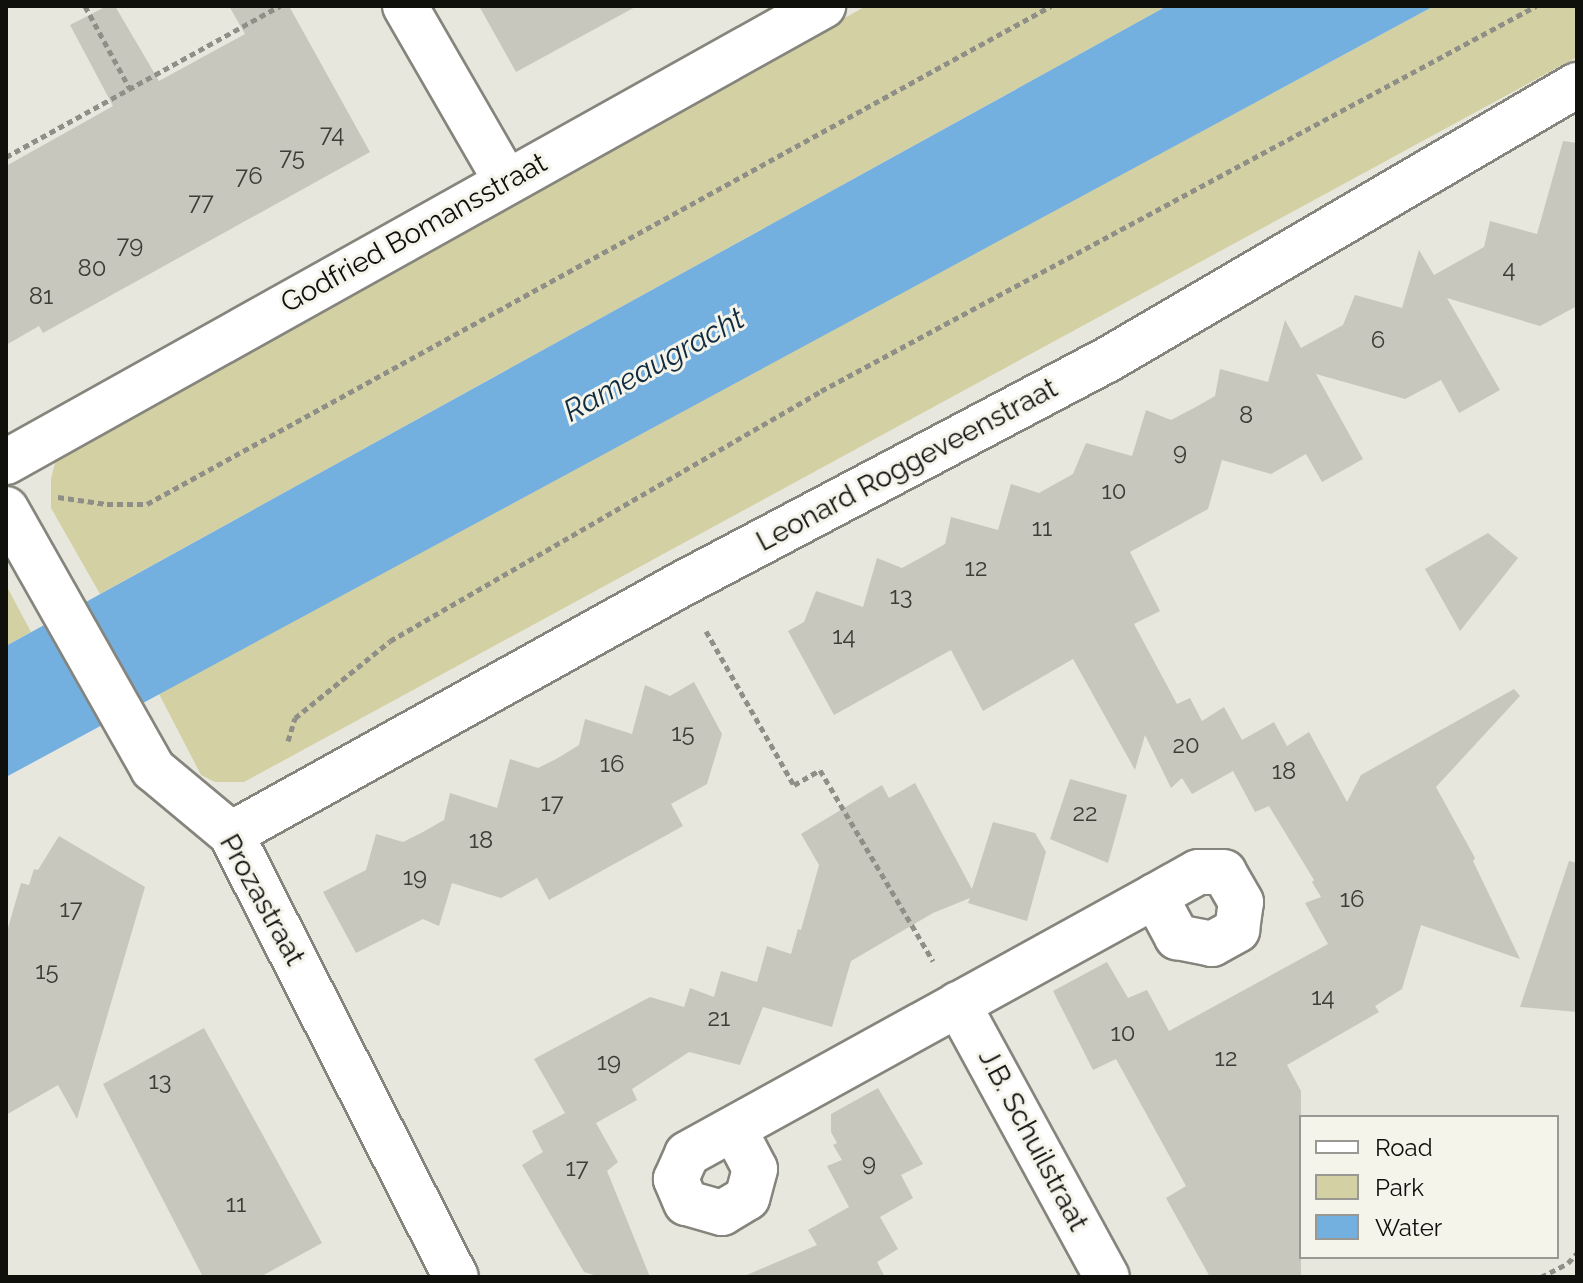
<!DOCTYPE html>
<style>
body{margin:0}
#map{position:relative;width:1583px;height:1283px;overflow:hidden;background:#e8e7de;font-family:Raleway,sans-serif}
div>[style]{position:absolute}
.green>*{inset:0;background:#d3d0a3}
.water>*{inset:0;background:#73b0e0}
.building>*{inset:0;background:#c7c7be}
.path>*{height:5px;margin-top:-2.5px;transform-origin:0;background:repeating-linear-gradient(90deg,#8f8f88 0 6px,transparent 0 10px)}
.roads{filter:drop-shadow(2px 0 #86857d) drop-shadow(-2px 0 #86857d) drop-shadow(0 2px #86857d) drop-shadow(0 -2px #86857d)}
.minor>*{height:44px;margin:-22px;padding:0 22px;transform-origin:22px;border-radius:22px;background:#fff}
span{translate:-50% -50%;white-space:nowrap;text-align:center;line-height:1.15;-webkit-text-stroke:6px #f5f4eb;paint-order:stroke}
.number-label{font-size:24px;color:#3d3d38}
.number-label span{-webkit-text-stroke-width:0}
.street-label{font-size:28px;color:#0f0f0c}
.water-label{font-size:30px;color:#102b3f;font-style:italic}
.frame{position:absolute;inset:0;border:8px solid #0f0f0c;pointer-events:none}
.legend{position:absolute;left:1299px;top:1115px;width:260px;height:144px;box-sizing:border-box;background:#f5f4eb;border:2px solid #999892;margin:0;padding:10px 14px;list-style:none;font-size:24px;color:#0f0f0c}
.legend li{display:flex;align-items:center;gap:16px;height:40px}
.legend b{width:40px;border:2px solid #999892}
</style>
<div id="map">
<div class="green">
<i style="clip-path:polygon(866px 6px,1167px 6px,100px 594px,51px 508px,51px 479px,56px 459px)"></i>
<i style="clip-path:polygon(1434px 6px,1577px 6px,1577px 57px,244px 782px,215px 782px,201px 775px,158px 692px)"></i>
<i style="clip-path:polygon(6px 585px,31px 632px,6px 646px)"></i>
</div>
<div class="water">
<i style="clip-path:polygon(1167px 6px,1434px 6px,6px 777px,6px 646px)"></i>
</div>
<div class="building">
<i style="clip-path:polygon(107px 6px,115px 6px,159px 81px,245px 34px,229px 6px,289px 6px,370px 152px,43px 333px,39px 326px,6px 345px,6px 166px,113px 106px,70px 25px)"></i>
<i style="clip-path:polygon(479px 6px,637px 6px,516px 72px)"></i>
<i style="clip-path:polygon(1563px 141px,1577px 143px,1577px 306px,1540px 326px,1447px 298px,1500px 390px,1459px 413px,1441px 380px,1405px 399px,1316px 374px,1363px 459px,1322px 482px,1306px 454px,1271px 474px,1222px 460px,1208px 509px,1130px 552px,1160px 611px,1134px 624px,1177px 704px,1190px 698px,1202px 721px,1224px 707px,1242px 740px,1274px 722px,1287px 746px,1309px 732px,1347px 802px,1361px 775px,1514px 689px,1520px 696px,1436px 787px,1475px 858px,1473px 861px,1520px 959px,1421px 925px,1402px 989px,1375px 1006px,1379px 1012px,1287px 1065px,1301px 1091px,1301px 1277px,1210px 1277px,1166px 1198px,1186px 1186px,1116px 1059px,1093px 1070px,1053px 991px,1107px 962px,1128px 998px,1147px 990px,1169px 1031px,1328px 944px,1305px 903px,1321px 897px,1312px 882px,1314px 880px,1269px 806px,1255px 812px,1233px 771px,1192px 794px,1182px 778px,1171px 788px,1145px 735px,1135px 770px,1073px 659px,983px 711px,951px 650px,834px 715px,788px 631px,804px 622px,816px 591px,863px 607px,877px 558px,902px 568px,924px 556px,945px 544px,951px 517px,998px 530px,1011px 484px,1039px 493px,1073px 474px,1086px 443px,1132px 456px,1146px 410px,1171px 420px,1194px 408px,1215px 396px,1220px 369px,1268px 382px,1285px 320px,1301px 348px,1343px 325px,1355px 295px,1402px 308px,1419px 250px,1434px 275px,1484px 247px,1490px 221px,1537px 234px)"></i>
<i style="clip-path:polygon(1488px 533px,1518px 558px,1460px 631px,1425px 569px)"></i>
<i style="clip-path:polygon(694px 682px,722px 734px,707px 784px,671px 804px,683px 826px,549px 900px,537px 878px,501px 898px,452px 883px,439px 926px,423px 919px,356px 953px,323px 892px,366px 870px,376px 834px,403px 842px,423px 832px,444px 820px,450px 793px,497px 808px,510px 759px,538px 768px,558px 758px,579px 745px,585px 719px,632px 734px,645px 685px,670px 696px)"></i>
<i style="clip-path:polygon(1070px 779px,1127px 795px,1108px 863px,1050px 839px)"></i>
<i style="clip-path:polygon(915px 783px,972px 889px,993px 822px,1035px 833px,1046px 852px,1027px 921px,968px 903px,970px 898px,933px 913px,851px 961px,832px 1027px,763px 1007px,740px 1065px,689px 1052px,632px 1089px,637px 1100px,596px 1123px,618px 1162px,607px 1171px,650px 1277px,601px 1277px,584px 1272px,522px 1165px,543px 1152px,532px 1131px,565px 1113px,534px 1059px,650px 997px,684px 1007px,690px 988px,714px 997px,721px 971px,757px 982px,767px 946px,791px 954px,798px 929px,801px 930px,819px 865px,801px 834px,882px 785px,889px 798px)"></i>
<i style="clip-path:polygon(59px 836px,145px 887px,77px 1119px,58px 1085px,6px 1115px,6px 935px,21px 883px,29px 885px,34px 869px,38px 870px)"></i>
<i style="clip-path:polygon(1569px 861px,1577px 863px,1577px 1012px,1520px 1007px)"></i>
<i style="clip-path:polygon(204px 1028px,322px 1243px,260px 1277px,203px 1277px,103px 1084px)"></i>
<i style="clip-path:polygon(878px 1088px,923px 1164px,901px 1175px,913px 1198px,880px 1217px,898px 1249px,877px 1262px,885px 1277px,742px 1277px,817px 1245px,808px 1230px,849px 1207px,827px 1166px,842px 1160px,833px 1145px,837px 1143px,831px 1132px,831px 1114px)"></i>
</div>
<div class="path">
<i style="left:85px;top:6px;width:94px;rotate:61.5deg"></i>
<i style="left:6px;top:157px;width:313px;rotate:-28.9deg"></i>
<i style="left:58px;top:497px;width:49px;rotate:8.1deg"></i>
<i style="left:107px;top:504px;width:40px"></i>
<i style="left:147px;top:504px;width:1032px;rotate:-28.85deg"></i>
<i style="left:706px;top:631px;width:177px;rotate:60.3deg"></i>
<i style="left:794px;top:785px;width:30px;rotate:-30deg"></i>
<i style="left:820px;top:770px;width:222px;rotate:59.4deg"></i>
<i style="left:288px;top:741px;width:24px;rotate:-73deg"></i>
<i style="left:295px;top:718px;width:122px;rotate:-39deg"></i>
<i style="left:390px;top:641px;width:498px;rotate:-30.1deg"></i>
<i style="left:821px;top:391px;width:812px;rotate:-28.3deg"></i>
<i style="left:1541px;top:1277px;width:30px;rotate:-27deg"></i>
<i style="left:1568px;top:1263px;width:13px;rotate:-48deg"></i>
</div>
<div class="roads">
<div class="minor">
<i style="left:405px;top:6px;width:202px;rotate:60deg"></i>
<i style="left:6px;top:462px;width:936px;rotate:-29.17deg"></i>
<i style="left:6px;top:509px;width:299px;rotate:60.5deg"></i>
<i style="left:153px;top:769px;width:102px;rotate:39.8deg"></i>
<i style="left:231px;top:834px;width:497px;rotate:63.1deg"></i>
<i style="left:231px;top:834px;width:513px;rotate:-29.01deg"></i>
<i style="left:680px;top:585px;width:483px;rotate:-27.8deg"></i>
<i style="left:1107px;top:360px;width:545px;rotate:-30.33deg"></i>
<i style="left:958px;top:1004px;width:311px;rotate:61.4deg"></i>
<i style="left:734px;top:1129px;width:45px;rotate:62.3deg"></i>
<i style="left:755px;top:1169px;width:30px;rotate:105deg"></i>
<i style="left:747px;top:1198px;width:29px;rotate:149deg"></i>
<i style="left:722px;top:1213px;width:37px;rotate:-164deg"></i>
<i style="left:686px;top:1203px;width:26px;rotate:-113deg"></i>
<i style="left:676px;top:1179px;width:27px;rotate:-66deg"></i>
<i style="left:687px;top:1154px;width:534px;rotate:-28.87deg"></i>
<i style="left:1155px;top:896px;width:47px;rotate:61.8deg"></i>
<i style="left:1177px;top:937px;width:36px;rotate:11deg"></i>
<i style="left:1212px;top:944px;width:29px;rotate:-29deg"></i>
<i style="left:1237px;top:930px;width:28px;rotate:-82deg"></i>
<i style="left:1241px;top:902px;width:34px;rotate:-120deg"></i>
<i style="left:1224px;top:872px;width:26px;rotate:180deg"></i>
<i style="left:1198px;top:872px;width:49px;rotate:150.8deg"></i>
</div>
</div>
<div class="number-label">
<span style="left:332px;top:134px">74</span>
<span style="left:292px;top:157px">75</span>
<span style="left:249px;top:176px">76</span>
<span style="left:201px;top:202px">77</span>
<span style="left:130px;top:245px">79</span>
<span style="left:92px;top:268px">80</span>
<span style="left:1509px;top:269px">4</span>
<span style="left:41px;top:296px">81</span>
<span style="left:1378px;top:340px">6</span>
<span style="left:1246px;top:415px">8</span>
<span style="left:1180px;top:452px">9</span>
<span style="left:1114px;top:491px">10</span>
<span style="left:1042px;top:528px">11</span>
<span style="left:976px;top:568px">12</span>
<span style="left:901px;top:596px">13</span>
<span style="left:844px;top:636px">14</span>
<span style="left:683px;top:733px">15</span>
<span style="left:1186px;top:745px">20</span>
<span style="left:612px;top:764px">16</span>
<span style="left:1284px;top:771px">18</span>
<span style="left:552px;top:803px">17</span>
<span style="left:1085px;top:813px">22</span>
<span style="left:481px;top:840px">18</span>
<span style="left:415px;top:877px">19</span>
<span style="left:1352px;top:899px">16</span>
<span style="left:71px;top:909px">17</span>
<span style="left:47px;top:971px">15</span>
<span style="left:1323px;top:997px">14</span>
<span style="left:719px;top:1018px">21</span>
<span style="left:1123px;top:1033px">10</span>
<span style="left:1226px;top:1058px">12</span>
<span style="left:609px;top:1062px">19</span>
<span style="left:160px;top:1081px">13</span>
<span style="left:869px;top:1163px">9</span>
<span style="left:577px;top:1168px">17</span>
<span style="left:236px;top:1204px">11</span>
</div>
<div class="street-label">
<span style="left:414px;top:233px;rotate:-29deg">Godfried Bomansstraat</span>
<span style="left:907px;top:465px;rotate:-28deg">Leonard Roggeveenstraat</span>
<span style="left:262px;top:900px;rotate:61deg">Prozastraat</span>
<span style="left:1033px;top:1140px;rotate:62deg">J.B. Schuilstraat</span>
</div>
<div class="water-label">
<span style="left:654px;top:365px;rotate:-29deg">Rameaugracht</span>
</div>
<div class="frame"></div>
<ul class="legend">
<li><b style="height:10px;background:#fff"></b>Road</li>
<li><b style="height:22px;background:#d3d0a3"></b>Park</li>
<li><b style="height:22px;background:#73b0e0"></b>Water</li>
</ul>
</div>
